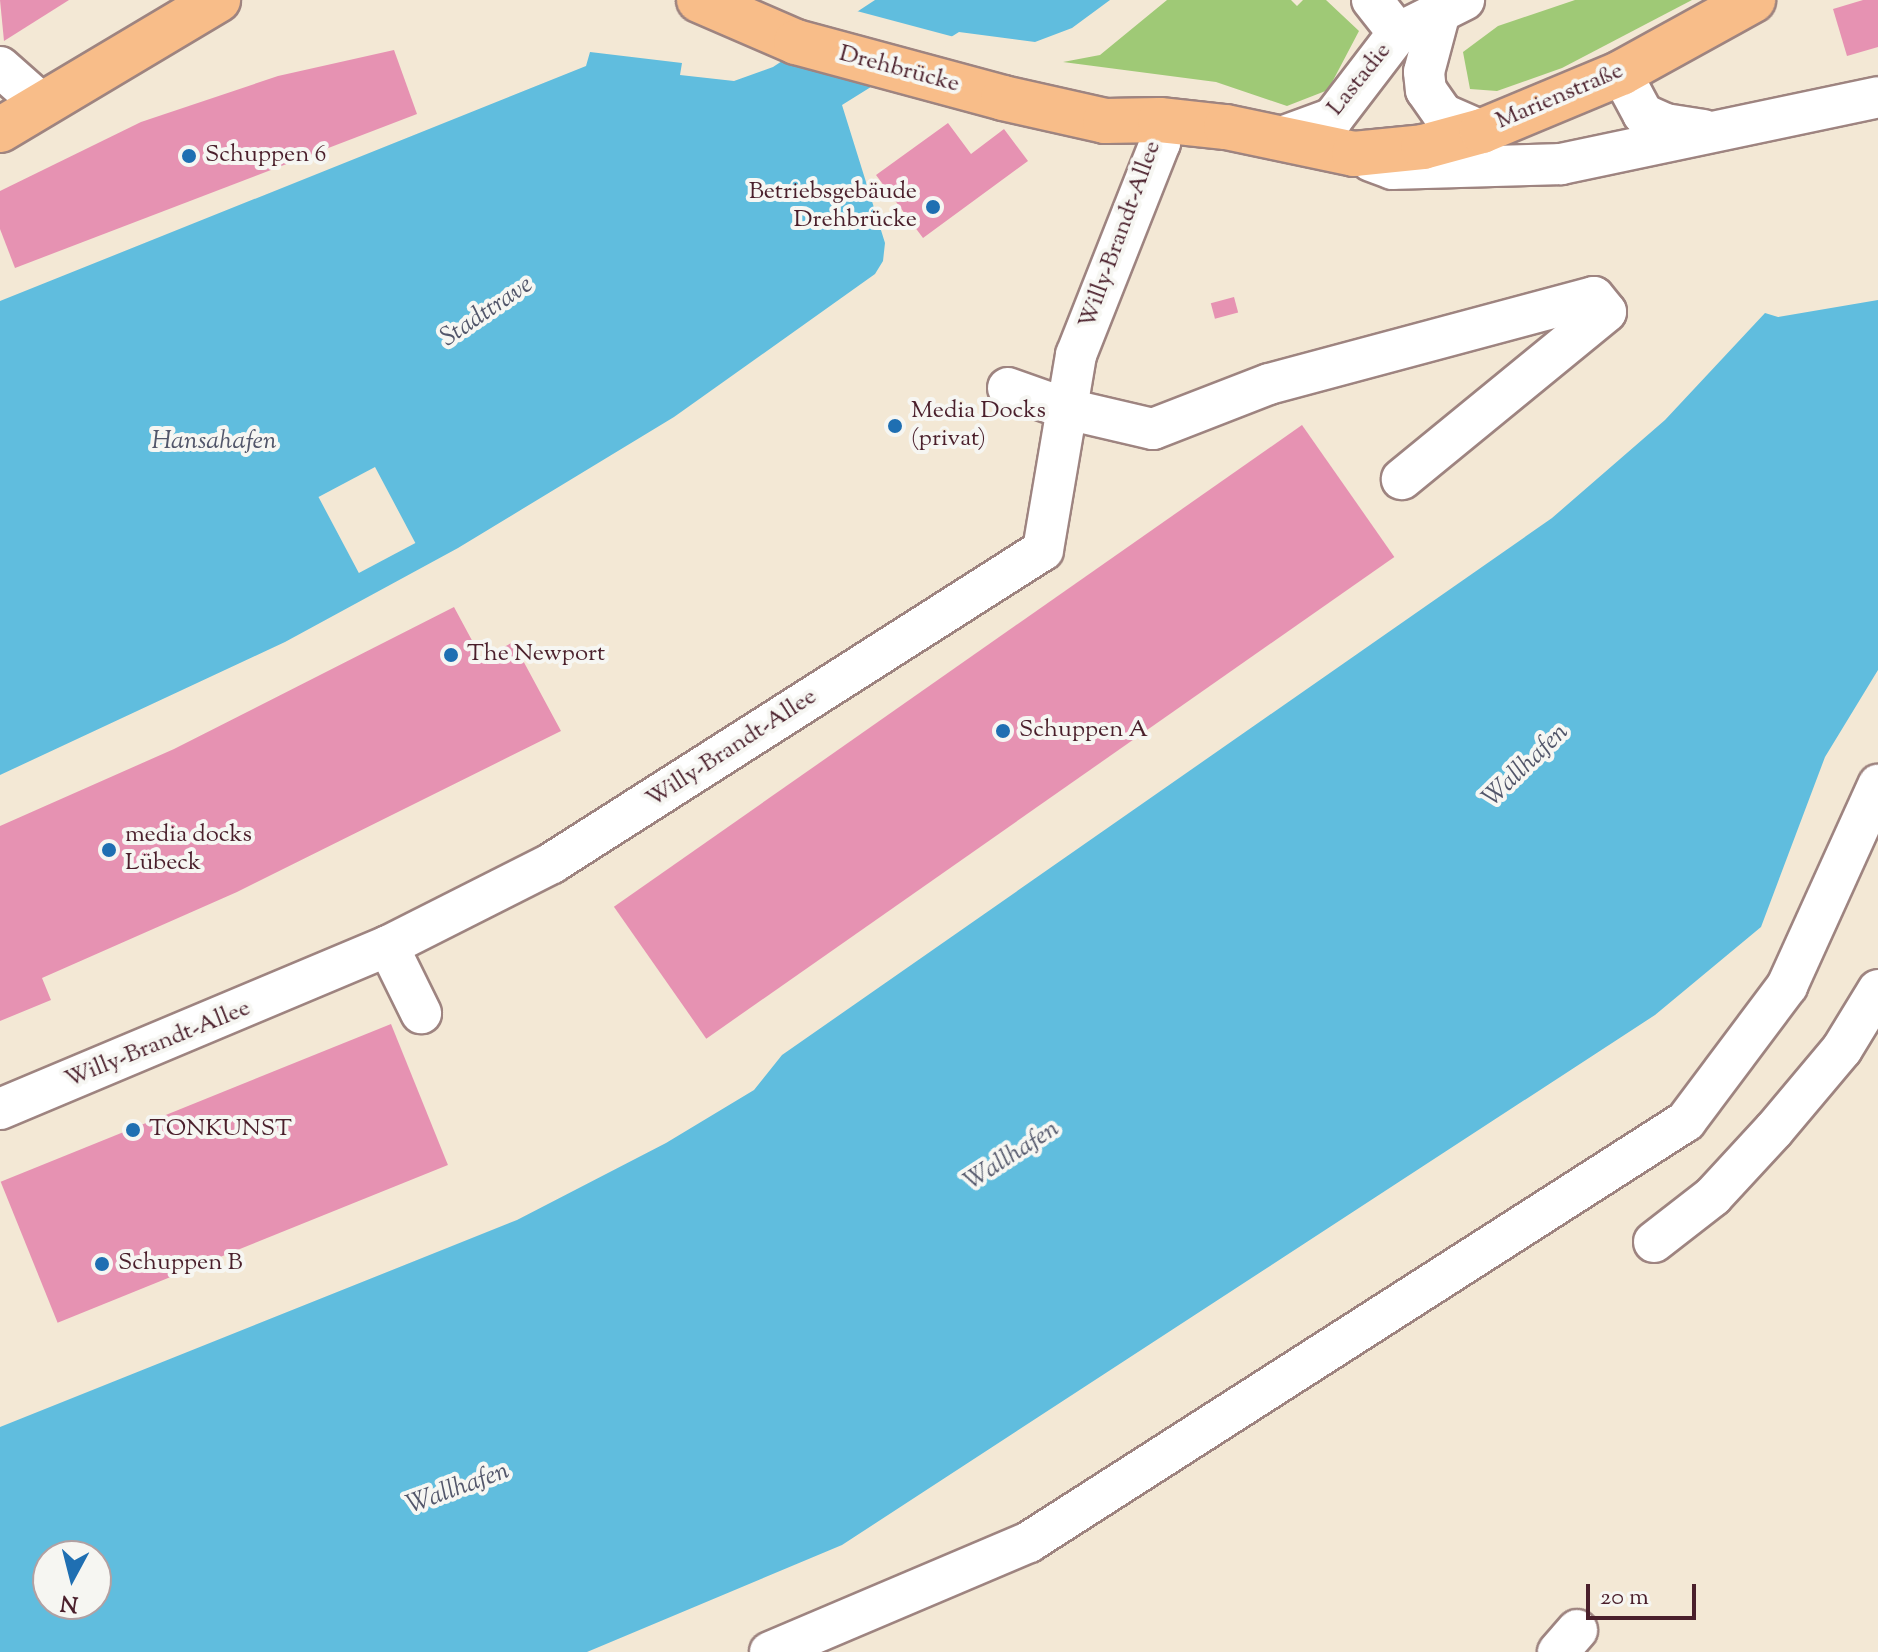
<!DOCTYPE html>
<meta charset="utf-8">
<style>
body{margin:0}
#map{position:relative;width:1878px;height:1652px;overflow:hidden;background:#f3e8d5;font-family:"Sorts Mill Goudy",serif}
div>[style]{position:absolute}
.green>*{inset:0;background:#9fc976}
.water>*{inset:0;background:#60bdde}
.pier>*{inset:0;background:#f3e8d5;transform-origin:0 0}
.building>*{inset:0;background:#e692b2;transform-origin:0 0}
.roads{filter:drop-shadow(2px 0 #9e8480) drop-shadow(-2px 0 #9e8480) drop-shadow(0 2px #9e8480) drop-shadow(0 -2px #9e8480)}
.minor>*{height:40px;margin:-20px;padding:0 20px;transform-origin:20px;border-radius:20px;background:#fff}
.major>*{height:44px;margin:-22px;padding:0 22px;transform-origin:22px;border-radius:22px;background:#f8bd89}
.dots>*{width:22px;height:22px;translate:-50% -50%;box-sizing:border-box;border:4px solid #f6f6f2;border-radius:50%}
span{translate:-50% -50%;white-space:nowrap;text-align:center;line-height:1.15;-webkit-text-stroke:8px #f6f6f2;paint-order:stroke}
.street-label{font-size:24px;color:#4a1f2b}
.poi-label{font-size:24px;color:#4a1f2b}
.left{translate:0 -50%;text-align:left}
.right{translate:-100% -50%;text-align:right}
.water-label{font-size:26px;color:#52566a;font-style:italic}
.north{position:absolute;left:32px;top:1540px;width:80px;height:80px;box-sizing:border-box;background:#f6f6f2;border:2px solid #b1a0a2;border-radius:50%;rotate:187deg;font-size:22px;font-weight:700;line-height:32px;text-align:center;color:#4a1f2b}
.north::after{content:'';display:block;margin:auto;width:28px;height:36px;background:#1f6fb2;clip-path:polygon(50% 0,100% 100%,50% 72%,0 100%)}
.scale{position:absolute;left:1586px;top:1584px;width:110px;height:36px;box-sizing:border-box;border:4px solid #4a1f2b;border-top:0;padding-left:10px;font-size:24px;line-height:28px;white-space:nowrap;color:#4a1f2b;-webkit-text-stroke:6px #f6f6f2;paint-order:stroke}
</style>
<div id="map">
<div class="green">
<i style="clip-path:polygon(1167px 0,1291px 0,1297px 6px,1303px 0,1326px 0,1359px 31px,1328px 90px,1287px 106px,1216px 82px,1063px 62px,1100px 55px)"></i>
<i style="clip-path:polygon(1575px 0,1692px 0,1562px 68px,1497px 91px,1470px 89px,1463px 52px,1498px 26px)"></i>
</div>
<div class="water">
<i style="clip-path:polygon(875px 0,1110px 0,1072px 28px,1035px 42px,959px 32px,842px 105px,885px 243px,883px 261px,875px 274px,674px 417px,458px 548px,285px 642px,0 775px,0 301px,586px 66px,590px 52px,682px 63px,680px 75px,734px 81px,773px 67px)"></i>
<i style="clip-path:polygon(evenodd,1878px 300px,1878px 670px,1825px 757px,1761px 927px,1655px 1015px,842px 1545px,587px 1652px,0 1652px,0 1427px,517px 1220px,666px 1143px,754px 1090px,782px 1055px,1552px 518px,1665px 420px,1765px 313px,1778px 317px,1878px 300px,48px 1556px,96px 1556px,96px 1604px,48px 1604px,48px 1556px)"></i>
</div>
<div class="pier">
<i style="clip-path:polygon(853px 10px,958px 38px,879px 88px,777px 60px)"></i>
<i style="left:375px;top:467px;width:86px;height:64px;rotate:62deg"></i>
</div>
<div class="building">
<i style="clip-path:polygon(0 0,69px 0,4px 41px)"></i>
<i style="clip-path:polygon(1863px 0,1878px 0,1878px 47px,1847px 56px,1833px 9px)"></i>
<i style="clip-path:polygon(394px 50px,417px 114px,15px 268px,0 229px,0 191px,141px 122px,278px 76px)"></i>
<i style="clip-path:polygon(948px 123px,971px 154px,1004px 129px,1028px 161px,923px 238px,876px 175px)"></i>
<i style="left:1234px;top:297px;width:16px;height:24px;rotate:75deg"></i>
<i style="left:1302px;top:425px;width:161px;height:840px;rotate:55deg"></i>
<i style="clip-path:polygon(454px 607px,482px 659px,513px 642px,561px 731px,237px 892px,42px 978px,51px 1000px,0 1021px,0 826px,174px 749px)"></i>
<i style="left:391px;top:1024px;width:152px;height:421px;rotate:68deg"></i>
</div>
<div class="roads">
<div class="minor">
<i style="left:1372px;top:0;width:42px;rotate:51.8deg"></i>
<i style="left:1440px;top:12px;width:62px;rotate:104.9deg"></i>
<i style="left:1424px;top:72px;width:18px;rotate:84deg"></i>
<i style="left:1426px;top:90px;width:29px;rotate:55deg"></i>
<i style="left:1443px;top:114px;width:43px;rotate:23.6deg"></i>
<i style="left:0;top:67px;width:57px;rotate:41.5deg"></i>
<i style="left:1621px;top:73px;width:47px;rotate:61.8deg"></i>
<i style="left:1643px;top:114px;width:24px;rotate:24deg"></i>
<i style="left:1665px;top:124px;width:39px;rotate:9deg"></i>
<i style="left:1276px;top:139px;width:61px;rotate:-20.2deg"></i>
<i style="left:1333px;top:118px;width:107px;rotate:-52.6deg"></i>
<i style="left:1398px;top:33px;width:74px;rotate:-26.6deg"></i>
<i style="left:1371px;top:161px;width:23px;rotate:20deg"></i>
<i style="left:1393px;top:169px;width:168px;rotate:-1.7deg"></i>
<i style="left:1561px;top:164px;width:324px;rotate:-11.9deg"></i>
<i style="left:1008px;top:388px;width:63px;rotate:19.6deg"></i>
<i style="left:1067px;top:409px;width:88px;rotate:13.1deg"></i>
<i style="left:1153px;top:429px;width:124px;rotate:-21.2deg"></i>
<i style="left:1269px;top:384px;width:336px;rotate:-15deg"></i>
<i style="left:1594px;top:297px;width:19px;rotate:51deg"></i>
<i style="left:1606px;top:312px;width:264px;rotate:140.7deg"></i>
<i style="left:388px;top:946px;width:75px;rotate:63.8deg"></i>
<i style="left:0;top:1109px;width:421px;rotate:-22.8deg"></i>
<i style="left:388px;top:946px;width:184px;rotate:-26.8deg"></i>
<i style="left:552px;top:863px;width:582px;rotate:-32.52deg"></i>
<i style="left:1043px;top:550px;width:198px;rotate:-80.4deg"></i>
<i style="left:1076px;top:355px;width:228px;rotate:-68.4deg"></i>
<i style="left:1160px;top:143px;width:23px;rotate:-90deg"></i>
<i style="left:1654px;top:1242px;width:75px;rotate:-37.9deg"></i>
<i style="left:1713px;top:1196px;width:90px;rotate:-47.3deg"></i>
<i style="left:1774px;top:1130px;width:106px;rotate:-50deg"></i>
<i style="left:1842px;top:1049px;width:69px;rotate:-58.6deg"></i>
<i style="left:770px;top:1652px;width:281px;rotate:-23deg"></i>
<i style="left:1029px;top:1542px;width:780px;rotate:-32.65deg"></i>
<i style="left:1686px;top:1121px;width:169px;rotate:-53.2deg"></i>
<i style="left:1787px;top:986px;width:221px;rotate:-65.6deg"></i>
<i style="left:1558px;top:1652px;width:29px;rotate:-49deg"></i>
</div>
<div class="major">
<i style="left:699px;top:0;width:106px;rotate:23.4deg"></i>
<i style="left:796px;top:42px;width:214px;rotate:15.1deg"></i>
<i style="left:1003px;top:98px;width:105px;rotate:12.7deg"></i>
<i style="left:1105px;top:121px;width:55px;rotate:-1deg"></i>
<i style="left:1160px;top:120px;width:66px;rotate:6.1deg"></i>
<i style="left:1226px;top:127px;width:131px;rotate:11.9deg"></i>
<i style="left:1354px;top:154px;width:69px;rotate:-5.8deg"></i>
<i style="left:1423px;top:147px;width:61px;rotate:-15.2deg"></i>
<i style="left:1482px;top:131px;width:151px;rotate:-22.6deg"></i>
<i style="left:1621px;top:73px;width:151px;rotate:-28.9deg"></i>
<i style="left:0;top:130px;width:254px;rotate:-30.8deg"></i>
</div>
</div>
<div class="dots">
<i style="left:189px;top:156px;background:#1f6fb2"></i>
<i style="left:933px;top:207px;background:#1f6fb2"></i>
<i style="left:895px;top:426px;background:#1f6fb2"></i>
<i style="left:451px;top:655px;background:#1f6fb2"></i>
<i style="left:1003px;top:731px;background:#1f6fb2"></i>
<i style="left:109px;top:850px;background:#1f6fb2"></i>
<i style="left:133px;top:1130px;background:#1f6fb2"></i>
<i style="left:102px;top:1264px;background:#1f6fb2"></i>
</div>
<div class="street-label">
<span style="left:899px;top:70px;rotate:15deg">Drehbrücke</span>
<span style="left:1360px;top:80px;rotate:-51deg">Lastadie</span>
<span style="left:1560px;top:97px;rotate:-23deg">Marienstraße</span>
<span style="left:1121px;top:235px;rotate:-70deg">Willy-Brandt-Allee</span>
<span style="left:732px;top:749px;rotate:-33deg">Willy-Brandt-Allee</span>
<span style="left:158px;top:1045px;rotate:-22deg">Willy-Brandt-Allee</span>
</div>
<div class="poi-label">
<span class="left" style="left:205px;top:156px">Schuppen 6</span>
<span class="right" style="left:917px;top:207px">Betriebsgebäude<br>Drehbrücke</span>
<span class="left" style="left:911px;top:426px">Media Docks<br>(privat)</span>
<span class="left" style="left:467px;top:655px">The Newport</span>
<span class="left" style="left:1019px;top:731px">Schuppen A</span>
<span class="left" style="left:125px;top:850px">media docks<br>Lübeck</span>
<span class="left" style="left:149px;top:1130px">TONKUNST</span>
<span class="left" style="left:118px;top:1264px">Schuppen B</span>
</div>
<div class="water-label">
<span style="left:487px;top:312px;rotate:-34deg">Stadttrave</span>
<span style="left:214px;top:442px">Hansahafen</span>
<span style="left:1526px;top:766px;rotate:-44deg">Wallhafen</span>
<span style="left:1012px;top:1156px;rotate:-33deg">Wallhafen</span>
<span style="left:458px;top:1489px;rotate:-20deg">Wallhafen</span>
</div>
<div class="north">N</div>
<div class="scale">20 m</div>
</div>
